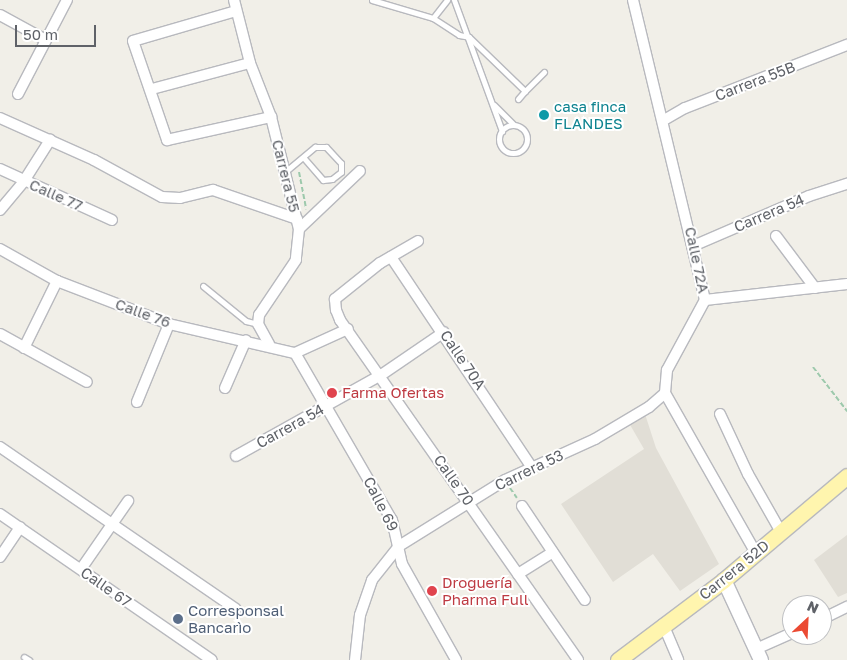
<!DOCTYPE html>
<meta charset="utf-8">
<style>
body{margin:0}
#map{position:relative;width:847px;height:660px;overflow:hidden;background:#f1efe8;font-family:"Golos Text",sans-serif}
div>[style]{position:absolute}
.education>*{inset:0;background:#e1ded6}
.path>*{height:2px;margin-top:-1px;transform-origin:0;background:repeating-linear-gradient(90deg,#9dc9ac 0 5px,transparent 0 7.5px)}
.roads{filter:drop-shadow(1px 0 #b8b9be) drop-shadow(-1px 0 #b8b9be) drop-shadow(0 1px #b8b9be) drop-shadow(0 -1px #b8b9be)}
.lane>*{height:5px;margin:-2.5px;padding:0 2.5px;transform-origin:2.5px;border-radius:2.5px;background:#fff}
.lane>.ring{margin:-2.5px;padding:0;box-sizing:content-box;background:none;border:5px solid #fff;border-radius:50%}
.street>*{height:10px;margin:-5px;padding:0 5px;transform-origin:5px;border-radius:5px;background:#fff}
.secondary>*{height:14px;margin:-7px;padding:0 7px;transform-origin:7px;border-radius:7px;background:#fff}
.primary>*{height:15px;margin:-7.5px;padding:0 7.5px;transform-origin:7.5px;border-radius:7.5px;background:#fff5ae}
.dots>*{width:14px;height:14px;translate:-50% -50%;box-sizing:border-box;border:2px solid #fff;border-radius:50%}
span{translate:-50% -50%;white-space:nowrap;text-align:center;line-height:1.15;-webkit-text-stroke:4px #fff;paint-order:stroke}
.street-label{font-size:15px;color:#5f6268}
.culture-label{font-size:15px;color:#0d838f}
.left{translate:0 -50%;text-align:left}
.health-label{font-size:15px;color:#be3a42}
.service-label{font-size:15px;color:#4e5e75}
.north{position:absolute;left:782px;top:595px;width:50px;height:50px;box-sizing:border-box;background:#fff;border:1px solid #bfc0c3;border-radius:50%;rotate:25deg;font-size:14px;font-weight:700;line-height:20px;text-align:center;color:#5f6268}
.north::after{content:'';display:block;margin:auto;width:18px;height:22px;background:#eb4a33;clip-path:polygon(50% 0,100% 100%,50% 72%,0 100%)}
.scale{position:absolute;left:15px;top:25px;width:81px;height:22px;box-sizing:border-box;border:2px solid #5f6268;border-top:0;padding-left:6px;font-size:15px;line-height:18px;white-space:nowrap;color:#5f6268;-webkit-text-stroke:4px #fff;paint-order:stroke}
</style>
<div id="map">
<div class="education">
<i style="clip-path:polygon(645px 414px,656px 448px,719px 564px,680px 591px,653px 554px,613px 582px,561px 504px,644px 449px,629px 423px)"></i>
<i style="clip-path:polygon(847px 535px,847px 593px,838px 597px,814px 560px)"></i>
</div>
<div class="path">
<i style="left:299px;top:172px;width:38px;rotate:79deg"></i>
<i style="left:813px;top:367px;width:56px;rotate:52.3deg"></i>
<i style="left:510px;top:488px;width:12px;rotate:55deg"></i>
</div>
<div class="roads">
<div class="lane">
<i style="left:372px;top:0;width:64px;rotate:16.4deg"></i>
<i style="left:433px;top:18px;width:31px;rotate:33deg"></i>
<i style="left:459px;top:35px;width:10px;rotate:11deg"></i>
<i style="left:469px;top:37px;width:78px;rotate:44deg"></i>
<i style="left:525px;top:91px;width:27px;rotate:-45deg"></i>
<i style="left:454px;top:0;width:140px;rotate:69.9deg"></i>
<i style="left:433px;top:18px;width:23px;rotate:-52deg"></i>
<i style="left:518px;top:99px;width:11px;rotate:-49deg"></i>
<i style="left:494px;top:105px;width:28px;rotate:45deg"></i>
<i class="ring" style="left:499px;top:125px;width:23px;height:23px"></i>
<i style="left:286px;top:171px;width:38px;rotate:-40deg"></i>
<i style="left:315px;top:147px;width:11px"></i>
<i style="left:326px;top:147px;width:22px;rotate:47deg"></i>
<i style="left:341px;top:163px;width:9px;rotate:90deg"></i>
<i style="left:341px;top:172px;width:11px;rotate:142deg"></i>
<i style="left:332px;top:179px;width:9px;rotate:174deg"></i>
<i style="left:323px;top:180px;width:29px;rotate:-131deg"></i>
<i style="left:203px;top:286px;width:55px;rotate:39.1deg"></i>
<i style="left:246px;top:321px;width:12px;rotate:14deg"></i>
<i style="left:24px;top:657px;width:6px;rotate:31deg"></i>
</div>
<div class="street">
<i style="left:234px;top:0;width:65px;rotate:75.7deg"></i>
<i style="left:250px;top:63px;width:58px;rotate:68.7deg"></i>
<i style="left:271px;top:117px;width:115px;rotate:76deg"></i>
<i style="left:299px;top:229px;width:31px;rotate:96deg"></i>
<i style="left:296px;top:260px;width:66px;rotate:123.9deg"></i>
<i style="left:259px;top:315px;width:9px;rotate:96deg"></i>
<i style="left:258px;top:324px;width:23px;rotate:61deg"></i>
<i style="left:633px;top:0;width:309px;rotate:76.5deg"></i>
<i style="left:705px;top:300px;width:80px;rotate:118.5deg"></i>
<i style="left:667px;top:370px;width:23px;rotate:95deg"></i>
<i style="left:665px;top:393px;width:184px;rotate:60.4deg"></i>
<i style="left:236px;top:11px;width:107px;rotate:163.8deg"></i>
<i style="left:133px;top:41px;width:105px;rotate:71deg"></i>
<i style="left:167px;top:140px;width:107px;rotate:-12.5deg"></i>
<i style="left:0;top:15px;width:52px;rotate:28.5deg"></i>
<i style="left:152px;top:89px;width:101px;rotate:-14.9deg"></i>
<i style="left:18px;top:94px;width:106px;rotate:-62.5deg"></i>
<i style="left:0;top:118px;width:103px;rotate:24.1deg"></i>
<i style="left:94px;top:160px;width:77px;rotate:28.6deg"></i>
<i style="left:162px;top:197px;width:18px;rotate:3deg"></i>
<i style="left:180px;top:198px;width:34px;rotate:-14deg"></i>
<i style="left:213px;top:190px;width:89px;rotate:19deg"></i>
<i style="left:664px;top:120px;width:24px;rotate:-30deg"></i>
<i style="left:685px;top:108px;width:174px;rotate:-21.3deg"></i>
<i style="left:0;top:169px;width:123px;rotate:24.5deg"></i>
<i style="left:0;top:210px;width:38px;rotate:-50deg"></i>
<i style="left:24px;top:181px;width:49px;rotate:-57.6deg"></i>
<i style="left:299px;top:229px;width:84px;rotate:-43.6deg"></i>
<i style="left:776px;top:236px;width:65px;rotate:53.1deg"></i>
<i style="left:418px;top:241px;width:44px;rotate:149.9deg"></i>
<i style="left:380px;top:263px;width:58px;rotate:141.3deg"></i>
<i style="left:335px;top:299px;width:11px;rotate:85deg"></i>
<i style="left:336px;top:310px;width:11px;rotate:68deg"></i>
<i style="left:340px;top:320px;width:415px;rotate:55deg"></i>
<i style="left:693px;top:246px;width:126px;rotate:-23.3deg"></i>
<i style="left:809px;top:196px;width:40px;rotate:-18deg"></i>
<i style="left:0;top:249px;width:65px;rotate:29.3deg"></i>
<i style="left:57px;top:281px;width:120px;rotate:21deg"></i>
<i style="left:169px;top:324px;width:129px;rotate:13deg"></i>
<i style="left:391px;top:257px;width:252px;rotate:56.2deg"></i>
<i style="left:705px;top:300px;width:143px;rotate:-6.4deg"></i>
<i style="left:0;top:334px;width:99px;rotate:28.9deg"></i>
<i style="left:24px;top:348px;width:75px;rotate:-63.8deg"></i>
<i style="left:295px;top:353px;width:193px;rotate:59.9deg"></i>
<i style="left:392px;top:520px;width:45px;rotate:77.2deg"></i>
<i style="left:402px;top:564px;width:110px;rotate:60.6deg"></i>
<i style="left:295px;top:353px;width:58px;rotate:-24.4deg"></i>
<i style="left:225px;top:388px;width:52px;rotate:-66.4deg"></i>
<i style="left:137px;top:402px;width:84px;rotate:-67.7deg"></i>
<i style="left:720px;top:414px;width:66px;rotate:65deg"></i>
<i style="left:748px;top:474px;width:67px;rotate:60.4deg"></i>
<i style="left:0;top:447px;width:286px;rotate:34.5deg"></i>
<i style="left:236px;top:456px;width:166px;rotate:-29.2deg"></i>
<i style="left:381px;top:375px;width:76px;rotate:-34.3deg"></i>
<i style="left:522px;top:506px;width:113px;rotate:56.2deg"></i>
<i style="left:0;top:514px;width:257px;rotate:34.6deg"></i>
<i style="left:0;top:557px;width:36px;rotate:-56deg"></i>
<i style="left:81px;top:569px;width:83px;rotate:-55.3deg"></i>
<i style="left:518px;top:574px;width:41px;rotate:-32.2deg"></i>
<i style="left:822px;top:619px;width:28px;rotate:-26deg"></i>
<i style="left:663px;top:624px;width:39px;rotate:67deg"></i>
<i style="left:756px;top:649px;width:39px;rotate:-24deg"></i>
<i style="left:355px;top:660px;width:45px;rotate:-83.7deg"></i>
<i style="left:360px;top:615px;width:37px;rotate:-71deg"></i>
<i style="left:372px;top:580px;width:43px;rotate:-51.5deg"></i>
<i style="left:399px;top:546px;width:125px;rotate:-31.9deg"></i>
<i style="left:505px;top:480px;width:99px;rotate:-24.5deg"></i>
<i style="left:595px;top:439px;width:63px;rotate:-30.7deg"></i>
<i style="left:649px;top:407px;width:21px;rotate:-41deg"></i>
</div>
<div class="secondary">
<i style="left:724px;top:580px;width:88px;rotate:65.2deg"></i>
</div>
<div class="primary">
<i style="left:618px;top:660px;width:133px;rotate:-37deg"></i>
<i style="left:724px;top:580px;width:161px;rotate:-40.2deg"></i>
</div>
</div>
<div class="dots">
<i style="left:544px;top:115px;background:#0f9aa8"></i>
<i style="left:332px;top:393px;background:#e0444e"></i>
<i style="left:432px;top:591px;background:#e0444e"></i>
<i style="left:178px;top:619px;background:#5c6f8a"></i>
</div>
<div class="street-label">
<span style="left:755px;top:81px;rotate:-21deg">Carrera 55B</span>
<span style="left:286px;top:176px;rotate:76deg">Carrera 55</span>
<span style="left:56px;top:195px;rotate:24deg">Calle 77</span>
<span style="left:769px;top:213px;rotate:-23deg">Carrera 54</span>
<span style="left:697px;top:260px;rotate:78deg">Calle 72A</span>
<span style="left:143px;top:313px;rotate:20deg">Calle 76</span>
<span style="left:463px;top:360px;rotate:56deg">Calle 70A</span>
<span style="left:290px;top:426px;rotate:-29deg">Carrera 54</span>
<span style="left:529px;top:470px;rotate:-26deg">Carrera 53</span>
<span style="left:454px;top:480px;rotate:55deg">Calle 70</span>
<span style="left:381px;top:504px;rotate:63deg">Calle 69</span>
<span style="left:734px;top:570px;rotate:-39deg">Carrera 52D</span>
<span style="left:106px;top:587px;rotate:35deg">Calle 67</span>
</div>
<div class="culture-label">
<span class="left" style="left:554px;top:115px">casa finca<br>FLANDES</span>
</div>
<div class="health-label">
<span class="left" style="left:342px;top:393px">Farma Ofertas</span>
<span class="left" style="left:442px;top:591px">Droguería<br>Pharma Full</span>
</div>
<div class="service-label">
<span class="left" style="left:188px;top:619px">Corresponsal<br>Bancarìo</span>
</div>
<div class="north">N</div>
<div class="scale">50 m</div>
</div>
